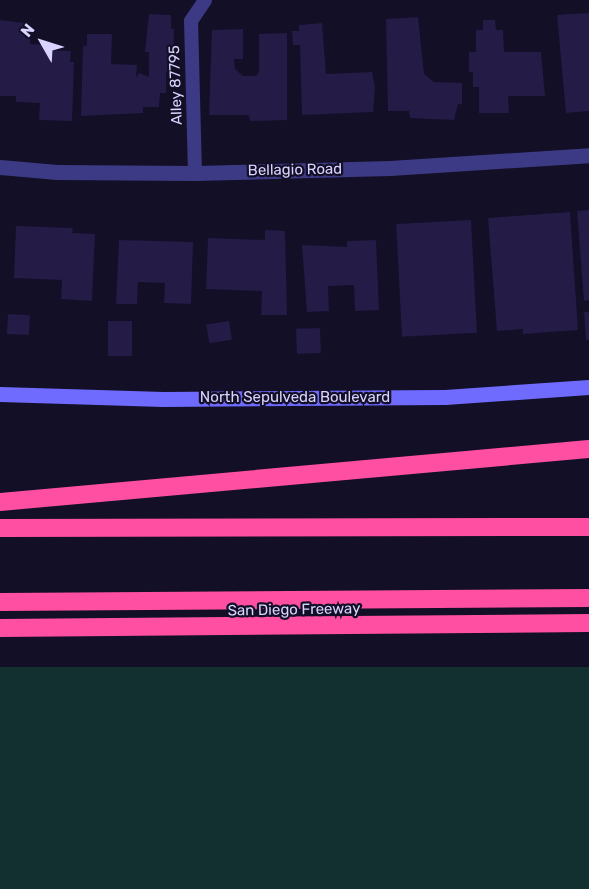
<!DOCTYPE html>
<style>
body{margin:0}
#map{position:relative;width:589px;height:889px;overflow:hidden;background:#130f26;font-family:Rubik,sans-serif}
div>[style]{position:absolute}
.green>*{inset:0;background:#12302f;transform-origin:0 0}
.building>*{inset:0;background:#241b47;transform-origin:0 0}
.lane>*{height:14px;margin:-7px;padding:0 7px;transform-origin:7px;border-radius:7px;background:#3d3a85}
.street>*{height:15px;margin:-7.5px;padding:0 7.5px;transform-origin:7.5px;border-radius:7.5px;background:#3d3a85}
.secondary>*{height:15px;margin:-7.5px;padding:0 7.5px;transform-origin:7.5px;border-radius:7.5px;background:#6f6bff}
.highway>*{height:18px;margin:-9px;padding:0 9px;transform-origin:9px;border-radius:9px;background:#ff4fa3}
span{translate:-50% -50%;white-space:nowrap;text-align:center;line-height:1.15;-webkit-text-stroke:4.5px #130f26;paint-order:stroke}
.street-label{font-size:15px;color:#d9d4ff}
.north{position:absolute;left:12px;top:12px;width:60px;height:60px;-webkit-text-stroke:4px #130f26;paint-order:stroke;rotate:309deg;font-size:16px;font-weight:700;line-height:24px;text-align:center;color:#d9d4ff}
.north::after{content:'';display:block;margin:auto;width:21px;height:27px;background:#d9d4ff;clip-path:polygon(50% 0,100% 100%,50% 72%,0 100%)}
</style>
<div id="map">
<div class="green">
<i style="left:589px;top:667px;width:222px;height:589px;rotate:90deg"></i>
</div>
<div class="building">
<i style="clip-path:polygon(589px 13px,589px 111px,566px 113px,557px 15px)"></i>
<i style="clip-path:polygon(149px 14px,171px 15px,171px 29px,174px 29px,173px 73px,166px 72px,166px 93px,160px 93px,159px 107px,143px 107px,143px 113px,81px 116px,83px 46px,87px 46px,87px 34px,112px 34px,111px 64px,137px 65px,136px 78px,139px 73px,149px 77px,149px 52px,145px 52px)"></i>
<i style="clip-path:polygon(418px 17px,424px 74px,434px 82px,462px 83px,462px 104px,458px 104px,454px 120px,410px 118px,409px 111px,388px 111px,386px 19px)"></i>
<i style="clip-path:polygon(0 20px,31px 24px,30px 44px,46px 45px,46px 50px,71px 51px,70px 62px,74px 62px,72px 121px,39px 120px,40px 103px,16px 102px,16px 96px,0 96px)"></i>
<i style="clip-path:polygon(483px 20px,495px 20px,496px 30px,503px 30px,504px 52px,541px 52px,545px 96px,508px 96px,509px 113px,479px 113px,479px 87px,473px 87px,473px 72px,469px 72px,469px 52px,476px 52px,476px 30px,483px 30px)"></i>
<i style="clip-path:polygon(322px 23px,326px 74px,372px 72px,375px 87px,373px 112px,302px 115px,300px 45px,293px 45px,292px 31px,299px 31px,299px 25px)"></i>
<i style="clip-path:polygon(243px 29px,243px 59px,234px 59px,235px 69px,243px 76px,256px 76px,259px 72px,259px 34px,287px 33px,287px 120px,250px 121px,249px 115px,209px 115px,212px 30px)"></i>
<i style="clip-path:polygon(589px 210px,589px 300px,584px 301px,577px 211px)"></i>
<i style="clip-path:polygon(570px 212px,578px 330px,523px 334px,523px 329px,497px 331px,488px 218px)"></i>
<i style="left:471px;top:220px;width:113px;height:75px;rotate:87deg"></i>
<i style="clip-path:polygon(16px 226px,73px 228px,72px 233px,95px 234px,92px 301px,61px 299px,62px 280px,14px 278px)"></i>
<i style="clip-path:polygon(265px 230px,285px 231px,287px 315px,261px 315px,262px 291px,206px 289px,208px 238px,265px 240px)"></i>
<i style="clip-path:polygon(119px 240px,193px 242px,191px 304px,164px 303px,165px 283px,138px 282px,137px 304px,116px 304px)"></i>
<i style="clip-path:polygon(376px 240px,379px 310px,355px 311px,354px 285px,328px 286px,329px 311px,307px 312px,302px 245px,347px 247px,347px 241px)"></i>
<i style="clip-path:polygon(584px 312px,589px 312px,589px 340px,586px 340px)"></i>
<i style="left:8px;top:314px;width:22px;height:20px;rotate:3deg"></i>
<i style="left:108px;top:321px;width:24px;height:35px"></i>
<i style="left:229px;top:321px;width:19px;height:23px;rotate:81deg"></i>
<i style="left:320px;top:328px;width:25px;height:24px;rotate:88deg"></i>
</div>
<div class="lane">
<i style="left:195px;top:173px;width:152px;rotate:-91.5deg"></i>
<i style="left:191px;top:21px;width:25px;rotate:-56deg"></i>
</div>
<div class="street">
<i style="left:0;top:167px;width:57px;rotate:5deg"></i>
<i style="left:57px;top:172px;width:138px;rotate:0.4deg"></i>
<i style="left:195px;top:173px;width:195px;rotate:-1.5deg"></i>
<i style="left:390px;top:168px;width:199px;rotate:-3.7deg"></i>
</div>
<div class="secondary">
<i style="left:0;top:394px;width:163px;rotate:1.8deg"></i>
<i style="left:163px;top:399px;width:282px;rotate:-0.4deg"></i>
<i style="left:445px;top:397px;width:144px;rotate:-4deg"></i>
</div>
<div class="highway">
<i style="left:0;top:502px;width:591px;rotate:-5.14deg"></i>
<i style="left:0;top:528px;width:589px;rotate:-0.1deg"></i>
<i style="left:0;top:602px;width:589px;rotate:-0.39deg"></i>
<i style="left:0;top:628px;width:589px;rotate:-0.49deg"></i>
</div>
<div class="street-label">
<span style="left:176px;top:85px;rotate:-92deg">Alley 87795</span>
<span style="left:295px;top:170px;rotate:-1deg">Bellagio Road</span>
<span style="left:295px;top:398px">North Sepulveda Boulevard</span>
<span style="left:294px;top:610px;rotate:-1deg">San Diego Freeway</span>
</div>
<div class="north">N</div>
</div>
